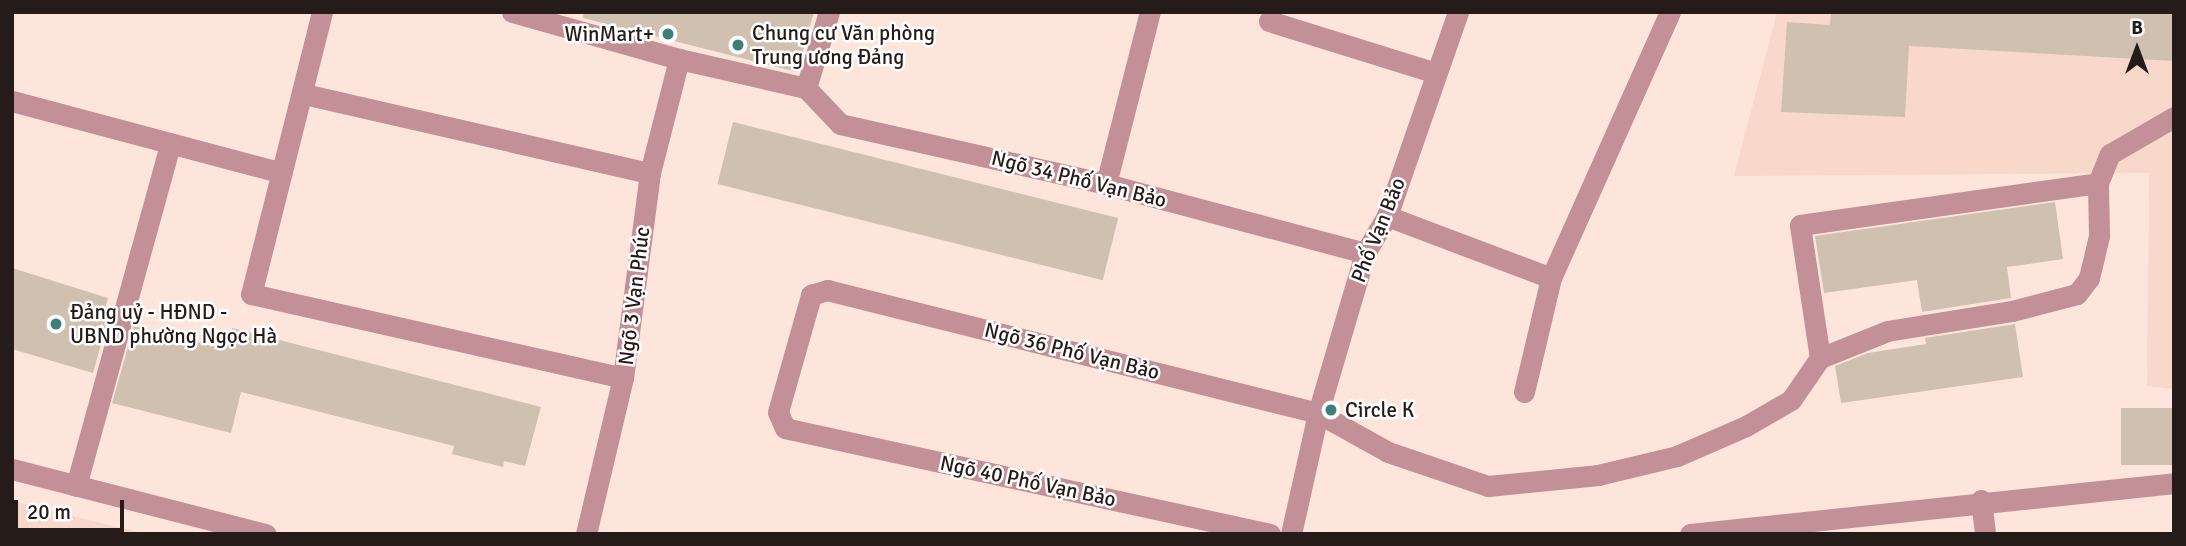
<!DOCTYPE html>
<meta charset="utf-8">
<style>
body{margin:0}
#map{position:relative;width:2186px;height:546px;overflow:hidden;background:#fee5dc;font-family:Signika,sans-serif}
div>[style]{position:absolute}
.built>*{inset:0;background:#f9d8cc}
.building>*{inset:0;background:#d0c0af;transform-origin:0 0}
.minor>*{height:21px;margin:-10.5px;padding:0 10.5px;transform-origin:10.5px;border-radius:10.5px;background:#c29096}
.dots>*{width:19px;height:19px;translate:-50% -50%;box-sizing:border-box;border:4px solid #fff;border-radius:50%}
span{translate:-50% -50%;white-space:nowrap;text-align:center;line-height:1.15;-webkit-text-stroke:5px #fff;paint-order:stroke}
.poi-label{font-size:21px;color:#251c19}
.left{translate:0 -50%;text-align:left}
.right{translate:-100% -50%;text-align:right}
.street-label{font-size:21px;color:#251c19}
.frame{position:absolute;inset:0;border:14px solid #251c19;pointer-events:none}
.north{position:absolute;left:2102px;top:14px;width:70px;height:70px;-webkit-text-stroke:5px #fff;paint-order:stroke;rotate:0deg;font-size:19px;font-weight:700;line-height:28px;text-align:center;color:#251c19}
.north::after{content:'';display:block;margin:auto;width:24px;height:32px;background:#251c19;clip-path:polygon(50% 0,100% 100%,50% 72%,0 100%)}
.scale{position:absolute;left:14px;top:500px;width:110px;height:32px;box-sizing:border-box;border:4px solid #251c19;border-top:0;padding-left:9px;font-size:21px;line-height:24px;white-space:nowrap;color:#251c19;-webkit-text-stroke:5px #fff;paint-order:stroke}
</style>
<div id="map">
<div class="built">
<i style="clip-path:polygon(1777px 12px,2174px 12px,2174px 389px,2147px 386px,2149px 173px,1734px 176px)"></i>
<i style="clip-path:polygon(12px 501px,147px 534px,12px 534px)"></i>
</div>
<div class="building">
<i style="clip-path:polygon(584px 12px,814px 12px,797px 72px,583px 18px)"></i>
<i style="clip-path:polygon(1831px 12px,2174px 12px,2174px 61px,1909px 46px,1905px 117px,1781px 112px,1787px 22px,1830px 25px)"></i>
<i style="left:733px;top:122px;width:397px;height:64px;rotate:14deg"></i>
<i style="clip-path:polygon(2055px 202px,2063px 259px,2007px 267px,2011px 298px,1922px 312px,1917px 280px,1824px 293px,1815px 236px)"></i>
<i style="clip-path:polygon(12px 268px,108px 298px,102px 318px,108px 320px,93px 373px,12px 349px)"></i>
<i style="clip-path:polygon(2015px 324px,2023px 377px,1841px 403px,1835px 366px,1868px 353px,1926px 344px,1925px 338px)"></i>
<i style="clip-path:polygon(134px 326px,216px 347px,218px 336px,229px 339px,232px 328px,541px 407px,525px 466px,504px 461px,503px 467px,452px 454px,454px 446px,241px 392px,231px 433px,112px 403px)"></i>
<i style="left:2174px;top:408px;width:57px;height:53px;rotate:90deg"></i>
</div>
<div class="minor">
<i style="left:322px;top:12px;width:291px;rotate:104.1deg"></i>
<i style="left:251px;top:294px;width:381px;rotate:12.7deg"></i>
<i style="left:512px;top:12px;width:173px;rotate:15.7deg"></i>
<i style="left:679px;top:59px;width:130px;rotate:12.9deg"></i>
<i style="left:1269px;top:21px;width:175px;rotate:17.3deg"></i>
<i style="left:806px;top:88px;width:50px;rotate:46.6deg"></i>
<i style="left:840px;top:124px;width:273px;rotate:12.7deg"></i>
<i style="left:1106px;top:184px;width:268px;rotate:14.9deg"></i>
<i style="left:806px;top:88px;width:79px;rotate:-73.2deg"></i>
<i style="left:304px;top:94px;width:355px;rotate:12.9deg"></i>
<i style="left:12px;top:101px;width:279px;rotate:14.9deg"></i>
<i style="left:1106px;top:184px;width:178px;rotate:-75.7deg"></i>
<i style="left:1387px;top:216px;width:175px;rotate:20.7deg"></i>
<i style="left:1820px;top:358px;width:134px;rotate:-98.6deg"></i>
<i style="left:1800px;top:225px;width:301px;rotate:-8deg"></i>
<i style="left:1524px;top:392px;width:117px;rotate:-76.7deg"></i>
<i style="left:1551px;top:278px;width:291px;rotate:-65.9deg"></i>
<i style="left:12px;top:469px;width:262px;rotate:14.4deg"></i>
<i style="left:76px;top:486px;width:354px;rotate:-74.6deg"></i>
<i style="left:1981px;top:500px;width:34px;rotate:83deg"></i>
<i style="left:586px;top:534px;width:160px;rotate:-76.7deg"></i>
<i style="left:623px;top:378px;width:207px;rotate:-82.5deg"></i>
<i style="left:650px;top:173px;width:118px;rotate:-75.7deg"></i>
<i style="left:1270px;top:534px;width:496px;rotate:-167.7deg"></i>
<i style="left:785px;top:428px;width:17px;rotate:-114deg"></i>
<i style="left:778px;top:412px;width:122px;rotate:-74.2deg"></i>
<i style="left:811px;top:295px;width:17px;rotate:-17deg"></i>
<i style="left:827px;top:290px;width:506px;rotate:14.06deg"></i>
<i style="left:1318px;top:413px;width:80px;rotate:29.1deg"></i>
<i style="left:1388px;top:452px;width:106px;rotate:18.8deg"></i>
<i style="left:1488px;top:486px;width:111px;rotate:-5.7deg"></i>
<i style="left:1598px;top:475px;width:81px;rotate:-13.5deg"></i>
<i style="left:1677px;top:456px;width:75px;rotate:-23.5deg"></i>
<i style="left:1746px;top:426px;width:52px;rotate:-30deg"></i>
<i style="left:1791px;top:400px;width:51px;rotate:-55.4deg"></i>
<i style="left:1820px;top:358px;width:72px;rotate:-21.9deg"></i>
<i style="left:1887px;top:331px;width:127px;rotate:-9.1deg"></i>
<i style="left:2012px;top:311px;width:67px;rotate:-14.7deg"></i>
<i style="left:2077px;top:294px;width:20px;rotate:-53deg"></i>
<i style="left:2089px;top:278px;width:43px;rotate:-76.6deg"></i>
<i style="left:2099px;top:236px;width:53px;rotate:-91.1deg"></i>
<i style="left:2098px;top:183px;width:31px;rotate:-68deg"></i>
<i style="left:2110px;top:154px;width:74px;rotate:-30deg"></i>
<i style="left:1291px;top:534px;width:124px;rotate:-77.4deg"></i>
<i style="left:1318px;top:413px;width:167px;rotate:-73.6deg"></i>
<i style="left:1365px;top:253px;width:43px;rotate:-59.3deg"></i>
<i style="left:1387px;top:216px;width:216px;rotate:-70.8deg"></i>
<i style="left:1690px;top:534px;width:487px;rotate:-6deg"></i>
</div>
<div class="dots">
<i style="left:668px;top:34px;background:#3a8078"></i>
<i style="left:738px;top:45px;background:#3a8078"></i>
<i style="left:56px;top:324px;background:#3a8078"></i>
<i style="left:1331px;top:410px;background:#3a8078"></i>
</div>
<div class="poi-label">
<span class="left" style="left:752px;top:45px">Chung cư Văn phòng<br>Trung ương Đảng</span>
<span class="right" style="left:654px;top:34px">WinMart+</span>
<span class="left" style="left:70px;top:324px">Đảng uỷ - HĐND -<br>UBND phường Ngọc Hà</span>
<span class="left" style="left:1345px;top:410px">Circle K</span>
</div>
<div class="street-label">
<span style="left:1079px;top:179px;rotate:14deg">Ngõ 34 Phố Vạn Bảo</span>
<span style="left:1378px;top:230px;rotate:-68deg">Phố Vạn Bảo</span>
<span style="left:634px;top:296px;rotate:-83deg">Ngõ 3 Vạn Phúc</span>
<span style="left:1072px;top:351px;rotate:14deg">Ngõ 36 Phố Vạn Bảo</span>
<span style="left:1028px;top:481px;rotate:12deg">Ngõ 40 Phố Vạn Bảo</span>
</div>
<div class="frame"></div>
<div class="north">B</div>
<div class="scale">20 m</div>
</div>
